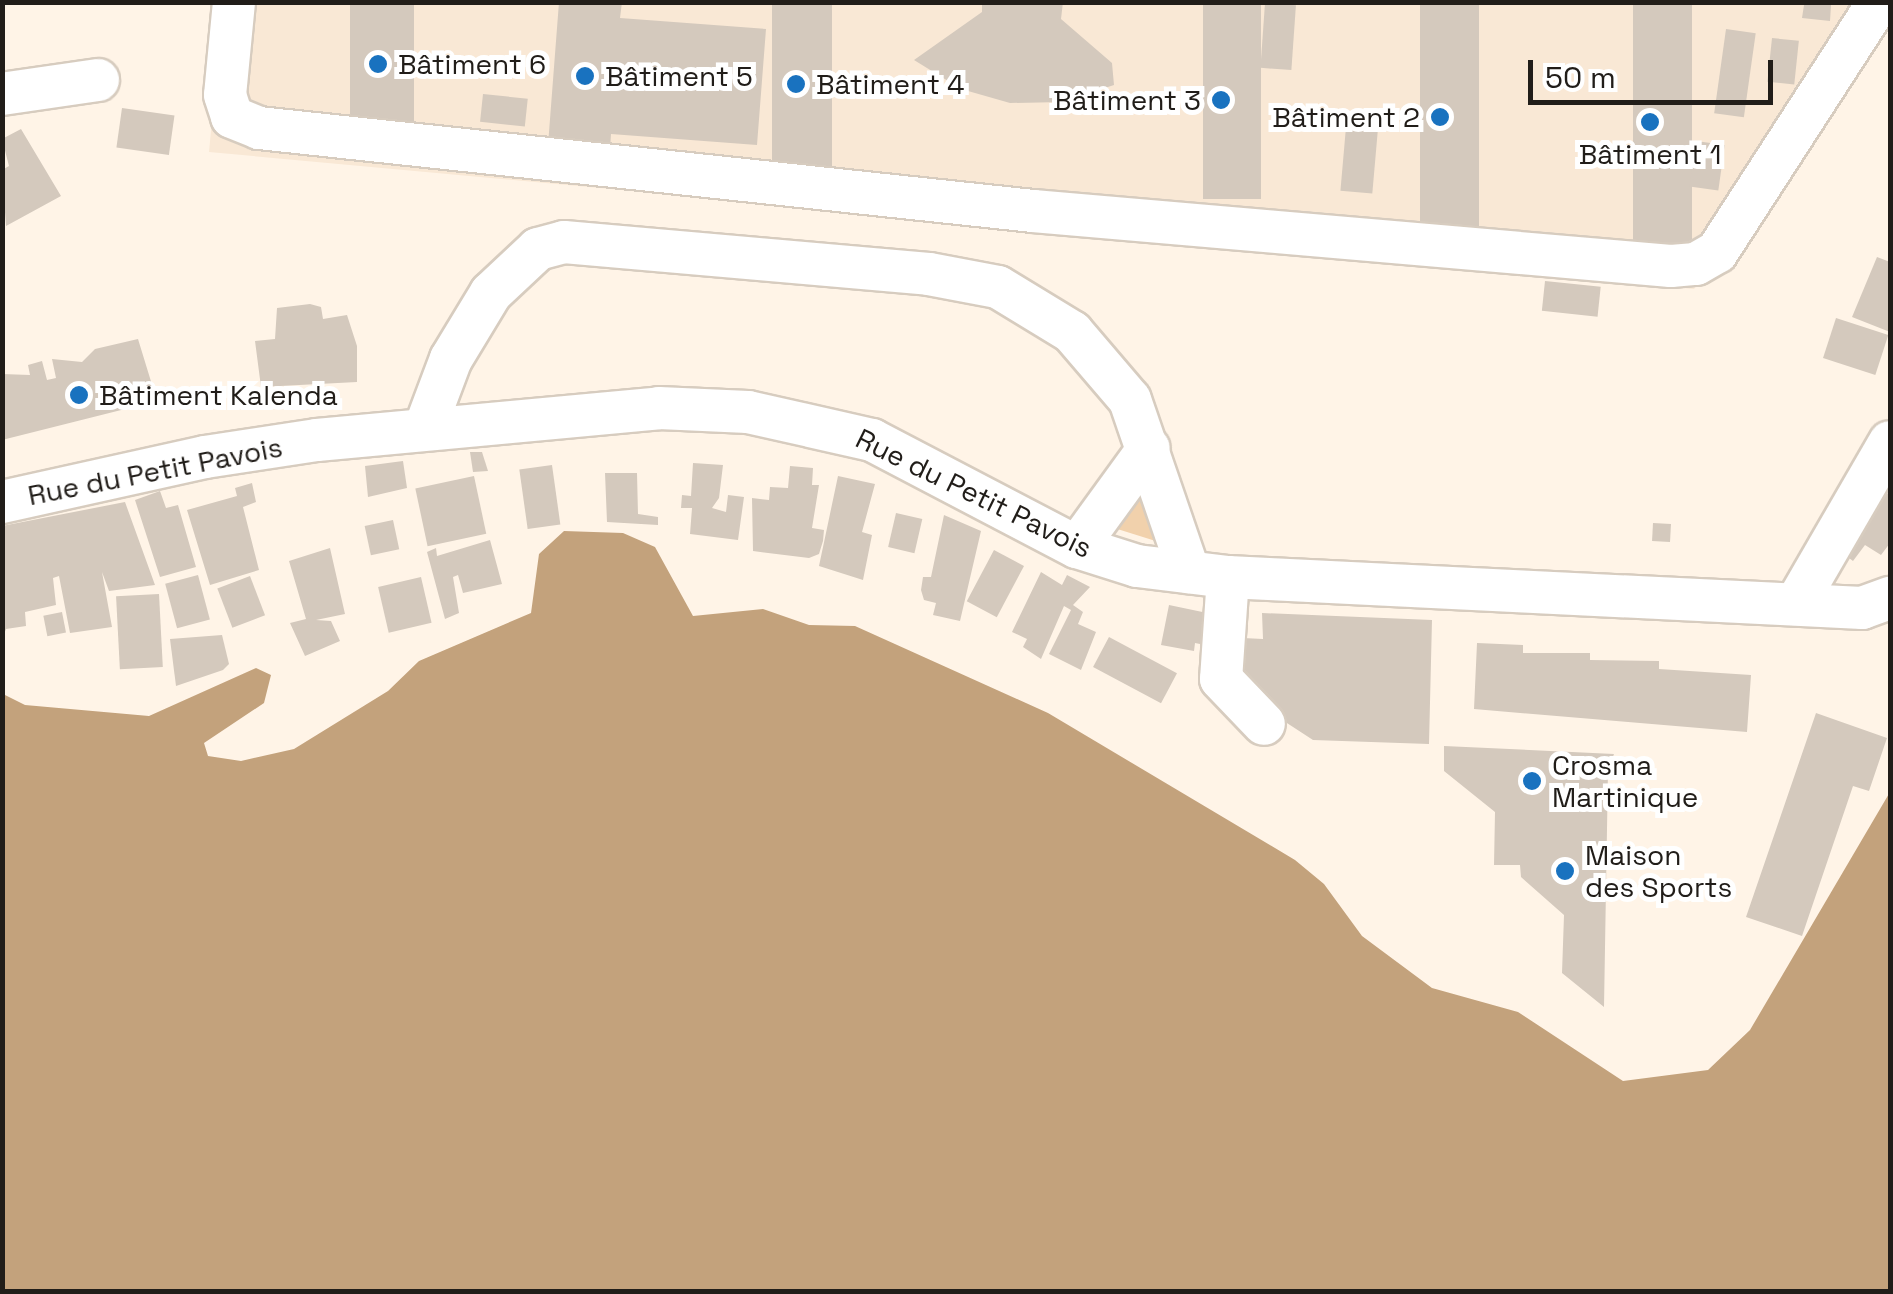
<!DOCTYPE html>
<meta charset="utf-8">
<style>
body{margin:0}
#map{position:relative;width:1893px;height:1294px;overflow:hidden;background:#fff4e7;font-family:"Space Grotesk",sans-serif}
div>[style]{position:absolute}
.built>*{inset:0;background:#f9e8d5}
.green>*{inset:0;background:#f1d1ac}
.water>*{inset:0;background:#c3a27c}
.building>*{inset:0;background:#d4c9bd;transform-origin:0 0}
.roads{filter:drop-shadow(2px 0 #d7ccbf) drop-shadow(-2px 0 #d7ccbf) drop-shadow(0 2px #d7ccbf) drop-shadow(0 -2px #d7ccbf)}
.minor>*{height:42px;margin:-21px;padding:0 21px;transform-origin:21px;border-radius:21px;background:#fff}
.dots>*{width:28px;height:28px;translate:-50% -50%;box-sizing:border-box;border:5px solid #fff;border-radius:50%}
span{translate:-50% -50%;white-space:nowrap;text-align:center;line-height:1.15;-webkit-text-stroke:10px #fff;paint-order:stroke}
.poi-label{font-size:28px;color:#211d19}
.left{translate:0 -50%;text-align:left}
.right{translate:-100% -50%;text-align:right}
.street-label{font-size:28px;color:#211d19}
.frame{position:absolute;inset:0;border:5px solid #211d19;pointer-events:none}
.scale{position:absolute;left:1528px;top:60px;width:245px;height:45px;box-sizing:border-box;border:5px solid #211d19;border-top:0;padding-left:12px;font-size:30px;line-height:35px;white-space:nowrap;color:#211d19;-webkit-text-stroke:8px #fff;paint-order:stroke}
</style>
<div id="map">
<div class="built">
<i style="clip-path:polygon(223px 3px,1890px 3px,1890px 22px,1694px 289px,209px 152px)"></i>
</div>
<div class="green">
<i style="clip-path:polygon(1140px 492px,1162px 543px,1111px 527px)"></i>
</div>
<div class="water">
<i style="clip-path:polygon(564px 531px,623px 533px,655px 547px,693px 616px,763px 609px,809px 625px,855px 626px,1048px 713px,1295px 860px,1324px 884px,1362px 936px,1432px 988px,1518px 1012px,1623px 1081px,1708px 1070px,1750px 1030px,1890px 792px,1890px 1291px,3px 1291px,3px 694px,25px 705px,149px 716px,256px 668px,271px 675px,264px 703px,204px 743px,208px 756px,241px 761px,294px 749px,388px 691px,419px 661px,531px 613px,539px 554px)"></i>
</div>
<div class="building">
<i style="left:350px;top:2px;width:64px;height:123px"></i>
<i style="clip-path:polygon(559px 2px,622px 2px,620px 18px,766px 29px,757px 145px,611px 134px,610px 149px,548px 145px)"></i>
<i style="left:772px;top:2px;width:60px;height:164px"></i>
<i style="clip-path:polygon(982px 2px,1063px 2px,1061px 19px,1112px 63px,1114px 85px,1062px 102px,1010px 103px,961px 89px,914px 60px,982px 12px)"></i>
<i style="left:1203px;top:2px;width:58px;height:197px"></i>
<i style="left:1420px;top:2px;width:59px;height:231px"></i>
<i style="left:1633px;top:2px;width:59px;height:241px"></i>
<i style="left:1265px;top:3px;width:31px;height:65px;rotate:4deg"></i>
<i style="clip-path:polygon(1804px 5px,1831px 5px,1830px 21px,1802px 18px)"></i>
<i style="left:1726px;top:29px;width:30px;height:85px;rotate:8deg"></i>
<i style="left:1772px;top:38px;width:27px;height:44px;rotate:6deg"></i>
<i style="left:483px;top:94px;width:45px;height:28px;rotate:6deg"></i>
<i style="left:122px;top:108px;width:53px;height:40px;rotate:8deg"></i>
<i style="left:1346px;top:127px;width:32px;height:64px;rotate:5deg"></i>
<i style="clip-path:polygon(21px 129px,61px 196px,6px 226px,2px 170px,9px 166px,2px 139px)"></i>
<i style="left:1696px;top:141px;width:29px;height:46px;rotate:8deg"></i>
<i style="clip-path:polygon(1877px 257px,1890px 262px,1890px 332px,1852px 317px)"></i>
<i style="left:1545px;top:281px;width:56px;height:30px;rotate:6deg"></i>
<i style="clip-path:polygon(310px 304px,321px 307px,323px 319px,347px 315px,357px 346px,357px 382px,261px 387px,255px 341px,275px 339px,277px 308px)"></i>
<i style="left:1836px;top:318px;width:55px;height:42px;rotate:18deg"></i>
<i style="clip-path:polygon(138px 339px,157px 401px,2px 440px,2px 374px,30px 375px,28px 365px,42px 361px,47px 380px,56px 378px,52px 359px,82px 362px,95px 349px)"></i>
<i style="clip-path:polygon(470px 452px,482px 452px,488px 471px,473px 472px)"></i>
<i style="clip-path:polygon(403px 461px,407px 488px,368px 497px,365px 466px)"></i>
<i style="clip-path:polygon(693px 463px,723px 465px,719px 498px,712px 508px,726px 512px,728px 495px,744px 497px,738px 540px,690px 534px,692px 508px,681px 508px,682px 495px,691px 496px)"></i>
<i style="left:552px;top:465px;width:60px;height:33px;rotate:82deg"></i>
<i style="clip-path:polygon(790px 466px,813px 468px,812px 485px,819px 485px,812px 528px,824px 530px,823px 541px,819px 554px,809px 558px,753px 551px,752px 498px,769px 500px,770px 487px,788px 488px)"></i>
<i style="clip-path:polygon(605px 473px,637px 473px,638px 514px,658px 517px,658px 525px,607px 522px)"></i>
<i style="left:474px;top:476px;width:59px;height:60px;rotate:78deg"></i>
<i style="clip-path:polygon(838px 476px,875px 484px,862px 532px,872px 535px,863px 580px,819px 566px)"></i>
<i style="clip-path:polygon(252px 483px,256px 502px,243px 507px,259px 570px,210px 585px,187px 510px,237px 496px,235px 488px)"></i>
<i style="clip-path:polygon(1882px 490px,1890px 495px,1890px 543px,1881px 555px,1865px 545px,1853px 561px,1845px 555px)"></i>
<i style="clip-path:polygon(160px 491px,166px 508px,178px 505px,196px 567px,160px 577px,135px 500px)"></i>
<i style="clip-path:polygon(125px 502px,155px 585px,109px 591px,102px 572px,112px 627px,70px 633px,59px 576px,53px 578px,56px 605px,25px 612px,26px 626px,6px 629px,2px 639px,2px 526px)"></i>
<i style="left:896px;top:513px;width:27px;height:35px;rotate:13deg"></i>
<i style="clip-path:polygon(944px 515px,981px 531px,960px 621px,933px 615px,936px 603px,924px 600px,921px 590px,923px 577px,931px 577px)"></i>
<i style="left:393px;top:520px;width:30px;height:29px;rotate:78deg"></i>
<i style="left:1653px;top:523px;width:18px;height:18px;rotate:3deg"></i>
<i style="clip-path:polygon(490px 540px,502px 584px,463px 593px,458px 575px,453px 577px,459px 613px,445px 619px,427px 552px,436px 548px,437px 556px)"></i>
<i style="clip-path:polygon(330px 548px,345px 614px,316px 620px,331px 621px,340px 641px,305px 656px,290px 623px,306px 619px,289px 561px)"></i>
<i style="left:994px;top:550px;width:34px;height:58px;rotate:28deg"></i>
<i style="clip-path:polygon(1041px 572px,1062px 585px,1067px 575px,1090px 587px,1073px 605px,1083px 612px,1078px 624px,1096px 632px,1081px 670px,1049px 654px,1071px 610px,1064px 606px,1041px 659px,1023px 647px,1027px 639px,1012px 632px)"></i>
<i style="left:198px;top:575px;width:46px;height:34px;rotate:75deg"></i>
<i style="left:250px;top:576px;width:42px;height:35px;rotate:69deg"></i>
<i style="left:421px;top:577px;width:47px;height:44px;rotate:77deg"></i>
<i style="left:159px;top:594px;width:73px;height:43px;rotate:87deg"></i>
<i style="clip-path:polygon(1169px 605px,1212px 614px,1205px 645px,1195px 643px,1194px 651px,1161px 645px)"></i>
<i style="left:62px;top:612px;width:21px;height:19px;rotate:79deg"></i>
<i style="clip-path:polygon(1262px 613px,1432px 620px,1429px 744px,1313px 740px,1241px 693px,1243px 638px,1263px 639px)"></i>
<i style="clip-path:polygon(222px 635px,229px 664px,223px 670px,176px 686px,170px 639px)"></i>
<i style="left:1109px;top:637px;width:77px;height:34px;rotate:28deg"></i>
<i style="clip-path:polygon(1477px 643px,1523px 645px,1523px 653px,1590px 653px,1590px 660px,1659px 661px,1659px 669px,1751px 675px,1747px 732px,1474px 709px)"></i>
<i style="clip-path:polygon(1816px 713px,1887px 738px,1869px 791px,1853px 786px,1802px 936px,1746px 917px)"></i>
<i style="clip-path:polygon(1444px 746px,1614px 754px,1608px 770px,1604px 1007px,1562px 973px,1564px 915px,1521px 877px,1520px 865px,1494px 865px,1495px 812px,1444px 771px)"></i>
</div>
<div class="roads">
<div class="minor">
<i style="left:234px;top:2px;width:93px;rotate:95.5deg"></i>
<i style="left:225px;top:95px;width:23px;rotate:72deg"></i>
<i style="left:232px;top:117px;width:29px;rotate:22deg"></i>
<i style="left:259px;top:128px;width:778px;rotate:6.12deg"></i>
<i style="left:1033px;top:211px;width:640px;rotate:4.93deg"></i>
<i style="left:1671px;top:266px;width:25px;rotate:-5deg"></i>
<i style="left:1696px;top:264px;width:24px;rotate:-30deg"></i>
<i style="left:1717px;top:252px;width:298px;rotate:-57.1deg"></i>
<i style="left:2px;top:94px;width:97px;rotate:-8.3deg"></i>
<i style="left:425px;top:428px;width:74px;rotate:-69.4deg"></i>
<i style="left:451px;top:359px;width:77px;rotate:-58.8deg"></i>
<i style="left:491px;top:293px;width:64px;rotate:-43.1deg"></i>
<i style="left:538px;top:249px;width:27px;rotate:-15deg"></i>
<i style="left:564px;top:242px;width:366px;rotate:5deg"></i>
<i style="left:929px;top:274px;width:70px;rotate:10.7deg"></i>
<i style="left:998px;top:287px;width:87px;rotate:31.3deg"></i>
<i style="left:1072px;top:332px;width:89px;rotate:49.5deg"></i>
<i style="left:1130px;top:400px;width:182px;rotate:71.1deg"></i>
<i style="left:2px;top:502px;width:208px;rotate:-12.5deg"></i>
<i style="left:205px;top:457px;width:113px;rotate:-8.6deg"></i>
<i style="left:317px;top:440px;width:343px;rotate:-5.3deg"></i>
<i style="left:659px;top:408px;width:89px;rotate:2.6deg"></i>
<i style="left:748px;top:412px;width:127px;rotate:12.7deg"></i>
<i style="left:872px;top:440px;width:231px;rotate:27.6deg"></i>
<i style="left:1077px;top:547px;width:63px;rotate:17.6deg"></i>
<i style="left:1137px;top:566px;width:92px;rotate:6.9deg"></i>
<i style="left:1228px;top:577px;width:635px;rotate:2.8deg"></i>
<i style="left:1862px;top:608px;width:30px;rotate:-20deg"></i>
<i style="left:1077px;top:547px;width:122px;rotate:-54deg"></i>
<i style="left:1228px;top:577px;width:102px;rotate:93.9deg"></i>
<i style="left:1221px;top:679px;width:62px;rotate:46.3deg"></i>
<i style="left:1796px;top:604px;width:187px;rotate:-59.9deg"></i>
</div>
</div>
<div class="dots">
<i style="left:378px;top:64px;background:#1972bf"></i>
<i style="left:585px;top:76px;background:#1972bf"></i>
<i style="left:796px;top:84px;background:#1972bf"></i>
<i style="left:1221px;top:100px;background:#1972bf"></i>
<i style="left:1440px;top:117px;background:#1972bf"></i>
<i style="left:1650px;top:122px;background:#1972bf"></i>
<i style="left:79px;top:395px;background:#1972bf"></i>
<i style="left:1532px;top:781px;background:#1972bf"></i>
<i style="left:1565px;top:871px;background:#1972bf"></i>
</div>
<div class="poi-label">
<span class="left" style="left:398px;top:64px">Bâtiment 6</span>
<span class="left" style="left:605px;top:76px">Bâtiment 5</span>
<span class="left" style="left:816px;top:84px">Bâtiment 4</span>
<span class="right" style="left:1201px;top:100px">Bâtiment 3</span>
<span class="right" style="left:1420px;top:117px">Bâtiment 2</span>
<span style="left:1650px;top:154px">Bâtiment 1</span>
<span class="left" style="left:99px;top:395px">Bâtiment Kalenda</span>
<span class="left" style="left:1552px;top:781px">Crosma<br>Martinique</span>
<span class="left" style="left:1585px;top:871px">Maison<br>des Sports</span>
</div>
<div class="street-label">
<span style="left:155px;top:471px;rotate:-11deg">Rue du Petit Pavois</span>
<span style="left:974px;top:493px;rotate:26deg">Rue du Petit Pavois</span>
</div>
<div class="frame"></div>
<div class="scale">50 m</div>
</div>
